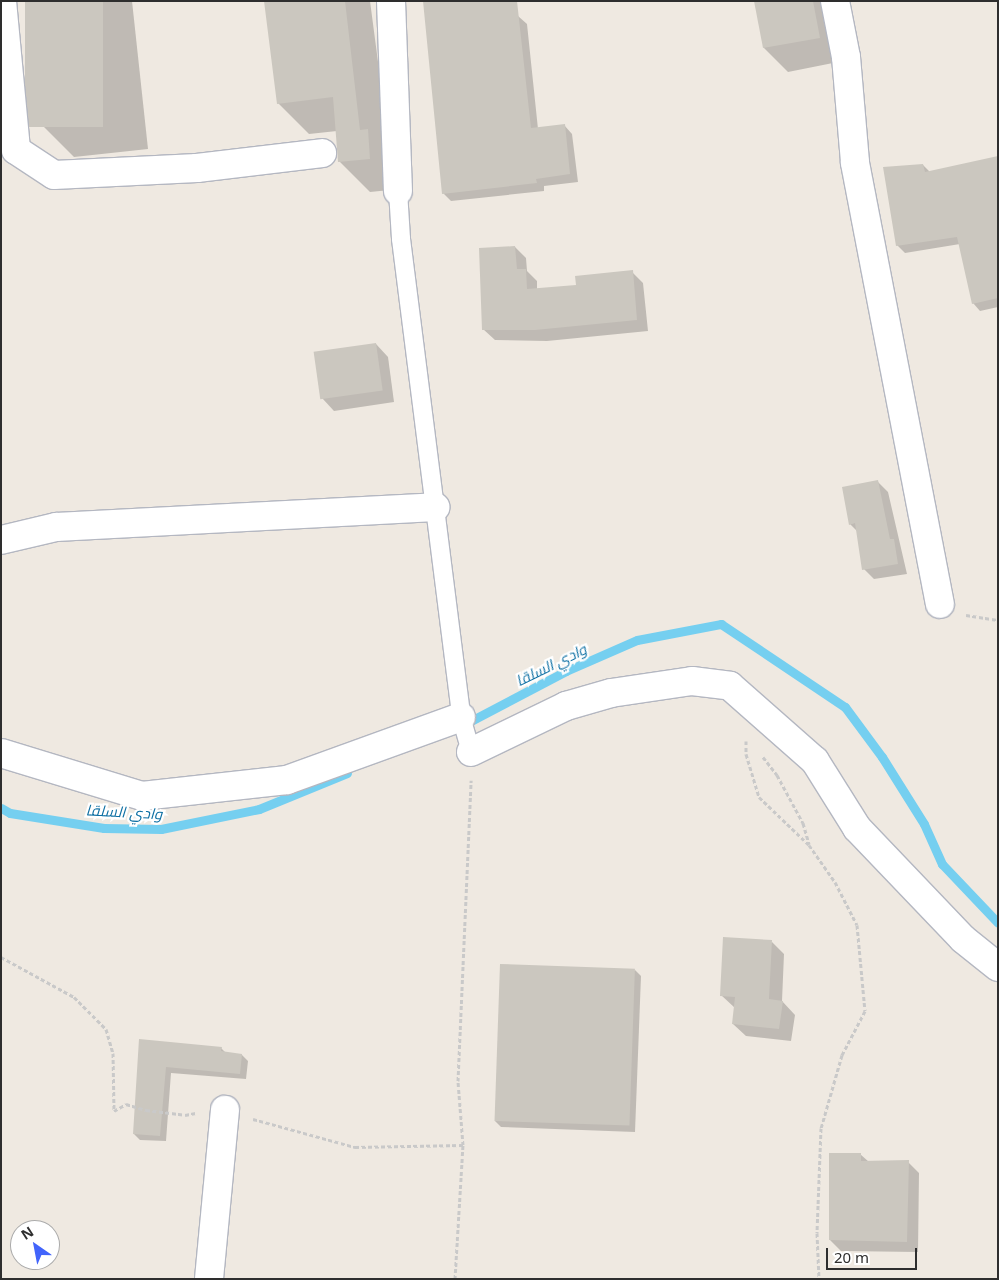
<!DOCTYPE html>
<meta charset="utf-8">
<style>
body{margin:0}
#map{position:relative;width:999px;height:1280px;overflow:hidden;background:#efe9e1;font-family:"Noto Sans",Cairo,sans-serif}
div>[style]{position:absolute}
.shadow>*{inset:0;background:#0003}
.stream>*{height:9px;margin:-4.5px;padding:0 4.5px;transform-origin:4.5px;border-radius:4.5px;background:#75cff0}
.building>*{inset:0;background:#cbc7bf;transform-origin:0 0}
.path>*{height:3px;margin-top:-1.5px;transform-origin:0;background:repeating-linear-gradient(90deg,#c9c9c9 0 4px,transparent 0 6.5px)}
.roads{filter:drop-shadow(1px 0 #b4b7c1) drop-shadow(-1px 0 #b4b7c1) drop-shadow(0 1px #b4b7c1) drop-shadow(0 -1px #b4b7c1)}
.lane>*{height:18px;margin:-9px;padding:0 9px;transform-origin:9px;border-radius:9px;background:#fff}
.street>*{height:28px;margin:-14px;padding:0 14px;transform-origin:14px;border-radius:14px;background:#fff}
span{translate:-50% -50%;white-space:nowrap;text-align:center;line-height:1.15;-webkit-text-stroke:4.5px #fff;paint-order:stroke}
.water-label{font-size:15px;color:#0d6fa3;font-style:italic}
.frame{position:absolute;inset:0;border:2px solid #2e2e2e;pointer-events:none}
.north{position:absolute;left:10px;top:1220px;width:50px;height:50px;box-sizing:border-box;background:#fff;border:1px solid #ababab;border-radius:50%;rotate:327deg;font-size:14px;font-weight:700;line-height:20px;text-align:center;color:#2e2e2e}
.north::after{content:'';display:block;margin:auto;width:18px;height:22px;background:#4264fb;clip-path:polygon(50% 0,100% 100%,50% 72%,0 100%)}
.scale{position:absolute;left:826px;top:1248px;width:91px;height:22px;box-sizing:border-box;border:2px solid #2e2e2e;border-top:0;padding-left:6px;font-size:15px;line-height:18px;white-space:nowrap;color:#2e2e2e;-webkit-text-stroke:4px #fff;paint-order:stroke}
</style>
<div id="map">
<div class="shadow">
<i style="clip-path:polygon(28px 1px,132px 1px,148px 149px,74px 157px,42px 125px)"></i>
<i style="clip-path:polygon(267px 1px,370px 1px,390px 153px,400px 189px,370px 192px,339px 161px,337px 131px,309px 134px,278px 103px)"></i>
<i style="clip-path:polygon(756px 1px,832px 1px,843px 61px,788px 72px,764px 48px)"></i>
<i style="clip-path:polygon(518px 16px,527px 24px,538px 129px,564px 125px,572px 134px,578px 182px,544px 186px,544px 191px,451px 201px,443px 193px)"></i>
<i style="clip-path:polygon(998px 157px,998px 307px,980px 311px,973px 303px,960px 244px,905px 253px,897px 245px,923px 165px,930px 172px)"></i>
<i style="clip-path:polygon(515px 247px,526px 258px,527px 271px,537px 281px,537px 289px,577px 286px,632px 272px,643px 283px,648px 331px,547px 341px,495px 340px,483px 329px)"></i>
<i style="clip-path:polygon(376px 344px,388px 357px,394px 402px,334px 411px,322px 398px)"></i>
<i style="clip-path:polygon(878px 482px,888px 492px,907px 574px,874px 579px,864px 569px,857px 531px,850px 524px)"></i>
<i style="clip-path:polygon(772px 942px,784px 954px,782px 1001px,795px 1015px,791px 1041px,746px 1036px,733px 1024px,735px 1008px,721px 995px)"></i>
<i style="clip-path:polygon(635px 970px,641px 976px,635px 1132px,501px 1127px,495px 1121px)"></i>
<i style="clip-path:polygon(140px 1041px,221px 1048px,226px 1053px,242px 1055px,248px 1061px,246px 1079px,171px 1073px,166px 1141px,140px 1140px,134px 1134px)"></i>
<i style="clip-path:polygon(860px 1154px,869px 1162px,908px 1162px,919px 1173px,918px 1252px,841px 1251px,830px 1240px)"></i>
</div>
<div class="stream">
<i style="left:465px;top:724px;width:114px;rotate:-27.7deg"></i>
<i style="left:566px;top:671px;width:77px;rotate:-23.6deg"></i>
<i style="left:637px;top:640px;width:86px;rotate:-10.8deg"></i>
<i style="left:721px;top:624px;width:149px;rotate:33.8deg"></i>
<i style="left:845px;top:707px;width:62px;rotate:53.5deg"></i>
<i style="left:882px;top:757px;width:79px;rotate:57.9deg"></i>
<i style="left:924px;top:824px;width:44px;rotate:65.8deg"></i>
<i style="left:942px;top:864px;width:81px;rotate:46.5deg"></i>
<i style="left:1px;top:808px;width:10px;rotate:29deg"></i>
<i style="left:10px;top:813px;width:95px;rotate:9.1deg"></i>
<i style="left:104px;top:828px;width:57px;rotate:1deg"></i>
<i style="left:161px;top:829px;width:100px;rotate:-11.5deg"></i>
<i style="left:259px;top:809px;width:95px;rotate:-22.2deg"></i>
</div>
<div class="building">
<i style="left:25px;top:1px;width:78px;height:126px"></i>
<i style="clip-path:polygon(264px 1px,345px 1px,360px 130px,368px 129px,370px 159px,338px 162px,333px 97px,277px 104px)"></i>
<i style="clip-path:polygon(423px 1px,517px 1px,531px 128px,565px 124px,570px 174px,536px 179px,537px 183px,442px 194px)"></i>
<i style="clip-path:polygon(754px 1px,813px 1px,820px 38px,763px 48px)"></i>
<i style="clip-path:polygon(998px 156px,998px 298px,972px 304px,957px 237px,896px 246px,883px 167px,923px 164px,925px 172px)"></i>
<i style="clip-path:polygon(515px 246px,517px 269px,526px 269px,527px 289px,576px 285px,575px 276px,633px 270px,637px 320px,535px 330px,482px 330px,479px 248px)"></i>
<i style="left:376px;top:343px;width:48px;height:63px;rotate:82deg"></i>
<i style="clip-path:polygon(878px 480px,890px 539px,894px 539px,898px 564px,862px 570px,855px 523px,849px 525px,842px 487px)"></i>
<i style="clip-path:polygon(723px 937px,772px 940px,769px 999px,783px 1001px,779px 1029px,732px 1024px,735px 997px,720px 996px)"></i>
<i style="left:500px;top:964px;width:135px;height:157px;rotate:2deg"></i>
<i style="clip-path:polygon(139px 1039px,222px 1047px,221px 1051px,242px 1054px,240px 1074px,166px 1067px,160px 1136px,133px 1134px)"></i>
<i style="clip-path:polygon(829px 1153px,861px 1153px,861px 1161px,909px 1160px,907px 1242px,829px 1240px)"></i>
</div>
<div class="path">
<i style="left:966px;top:615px;width:32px;rotate:9deg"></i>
<i style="left:746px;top:741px;width:13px;rotate:90deg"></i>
<i style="left:746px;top:754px;width:45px;rotate:73.2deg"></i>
<i style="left:759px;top:797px;width:69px;rotate:43.8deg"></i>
<i style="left:809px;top:845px;width:45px;rotate:54.9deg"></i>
<i style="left:835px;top:882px;width:48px;rotate:62.9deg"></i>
<i style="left:857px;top:925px;width:86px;rotate:84.7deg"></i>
<i style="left:865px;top:1011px;width:50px;rotate:117.6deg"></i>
<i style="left:842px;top:1055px;width:76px;rotate:106deg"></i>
<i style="left:821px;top:1128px;width:105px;rotate:92.2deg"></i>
<i style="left:817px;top:1233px;width:46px;rotate:87.5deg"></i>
<i style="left:763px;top:757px;width:23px;rotate:52deg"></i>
<i style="left:777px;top:775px;width:55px;rotate:61.6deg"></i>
<i style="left:803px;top:823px;width:22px;rotate:74deg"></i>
<i style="left:1px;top:957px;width:83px;rotate:28.7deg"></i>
<i style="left:74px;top:997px;width:45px;rotate:45deg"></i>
<i style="left:106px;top:1029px;width:25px;rotate:74deg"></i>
<i style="left:113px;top:1053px;width:58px;rotate:89deg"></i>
<i style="left:114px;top:1111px;width:14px;rotate:-30deg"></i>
<i style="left:126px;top:1104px;width:21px;rotate:17deg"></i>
<i style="left:146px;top:1110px;width:39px;rotate:7deg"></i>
<i style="left:185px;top:1115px;width:11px;rotate:-10deg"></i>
<i style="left:253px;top:1119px;width:106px;rotate:15.4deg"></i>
<i style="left:355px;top:1147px;width:108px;rotate:-1.1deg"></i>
<i style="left:455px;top:1279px;width:134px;rotate:-86.6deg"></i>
<i style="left:463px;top:1145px;width:64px;rotate:-94.5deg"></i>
<i style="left:458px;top:1081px;width:301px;rotate:-87.5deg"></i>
</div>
<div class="roads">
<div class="lane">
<i style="left:398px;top:191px;width:48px;rotate:86.4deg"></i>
<i style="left:401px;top:239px;width:482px;rotate:82.8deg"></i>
<i style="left:461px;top:717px;width:36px;rotate:74deg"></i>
</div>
<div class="street">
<i style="left:2px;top:1px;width:150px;rotate:84.6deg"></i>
<i style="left:16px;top:150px;width:45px;rotate:33.3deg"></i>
<i style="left:54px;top:175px;width:143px;rotate:-2.8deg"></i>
<i style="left:197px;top:168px;width:126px;rotate:-6.8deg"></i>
<i style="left:391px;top:1px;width:190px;rotate:87.9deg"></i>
<i style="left:835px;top:1px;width:57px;rotate:78.9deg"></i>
<i style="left:846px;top:57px;width:106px;rotate:85.1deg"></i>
<i style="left:855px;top:163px;width:449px;rotate:79.1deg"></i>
<i style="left:1px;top:540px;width:57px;rotate:-13.3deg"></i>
<i style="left:56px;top:527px;width:380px;rotate:-3deg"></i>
<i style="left:471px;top:752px;width:106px;rotate:-25.8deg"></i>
<i style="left:566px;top:706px;width:47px;rotate:-16.1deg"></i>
<i style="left:611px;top:693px;width:82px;rotate:-8.4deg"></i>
<i style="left:692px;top:681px;width:38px;rotate:7deg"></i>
<i style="left:730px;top:686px;width:113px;rotate:41.4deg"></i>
<i style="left:815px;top:761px;width:79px;rotate:57.9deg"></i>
<i style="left:857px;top:828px;width:153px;rotate:46.3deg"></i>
<i style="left:963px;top:939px;width:45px;rotate:38.7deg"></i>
<i style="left:1px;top:753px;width:147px;rotate:17deg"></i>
<i style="left:142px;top:796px;width:146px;rotate:-6.3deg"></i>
<i style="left:287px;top:780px;width:185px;rotate:-19.9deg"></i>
<i style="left:209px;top:1279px;width:170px;rotate:-84.6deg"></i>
</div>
</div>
<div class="water-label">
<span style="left:551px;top:665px;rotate:-26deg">وادي السلقا</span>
<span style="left:124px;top:812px;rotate:3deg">وادي السلقا</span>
</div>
<div class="frame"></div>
<div class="north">N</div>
<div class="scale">20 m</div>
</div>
